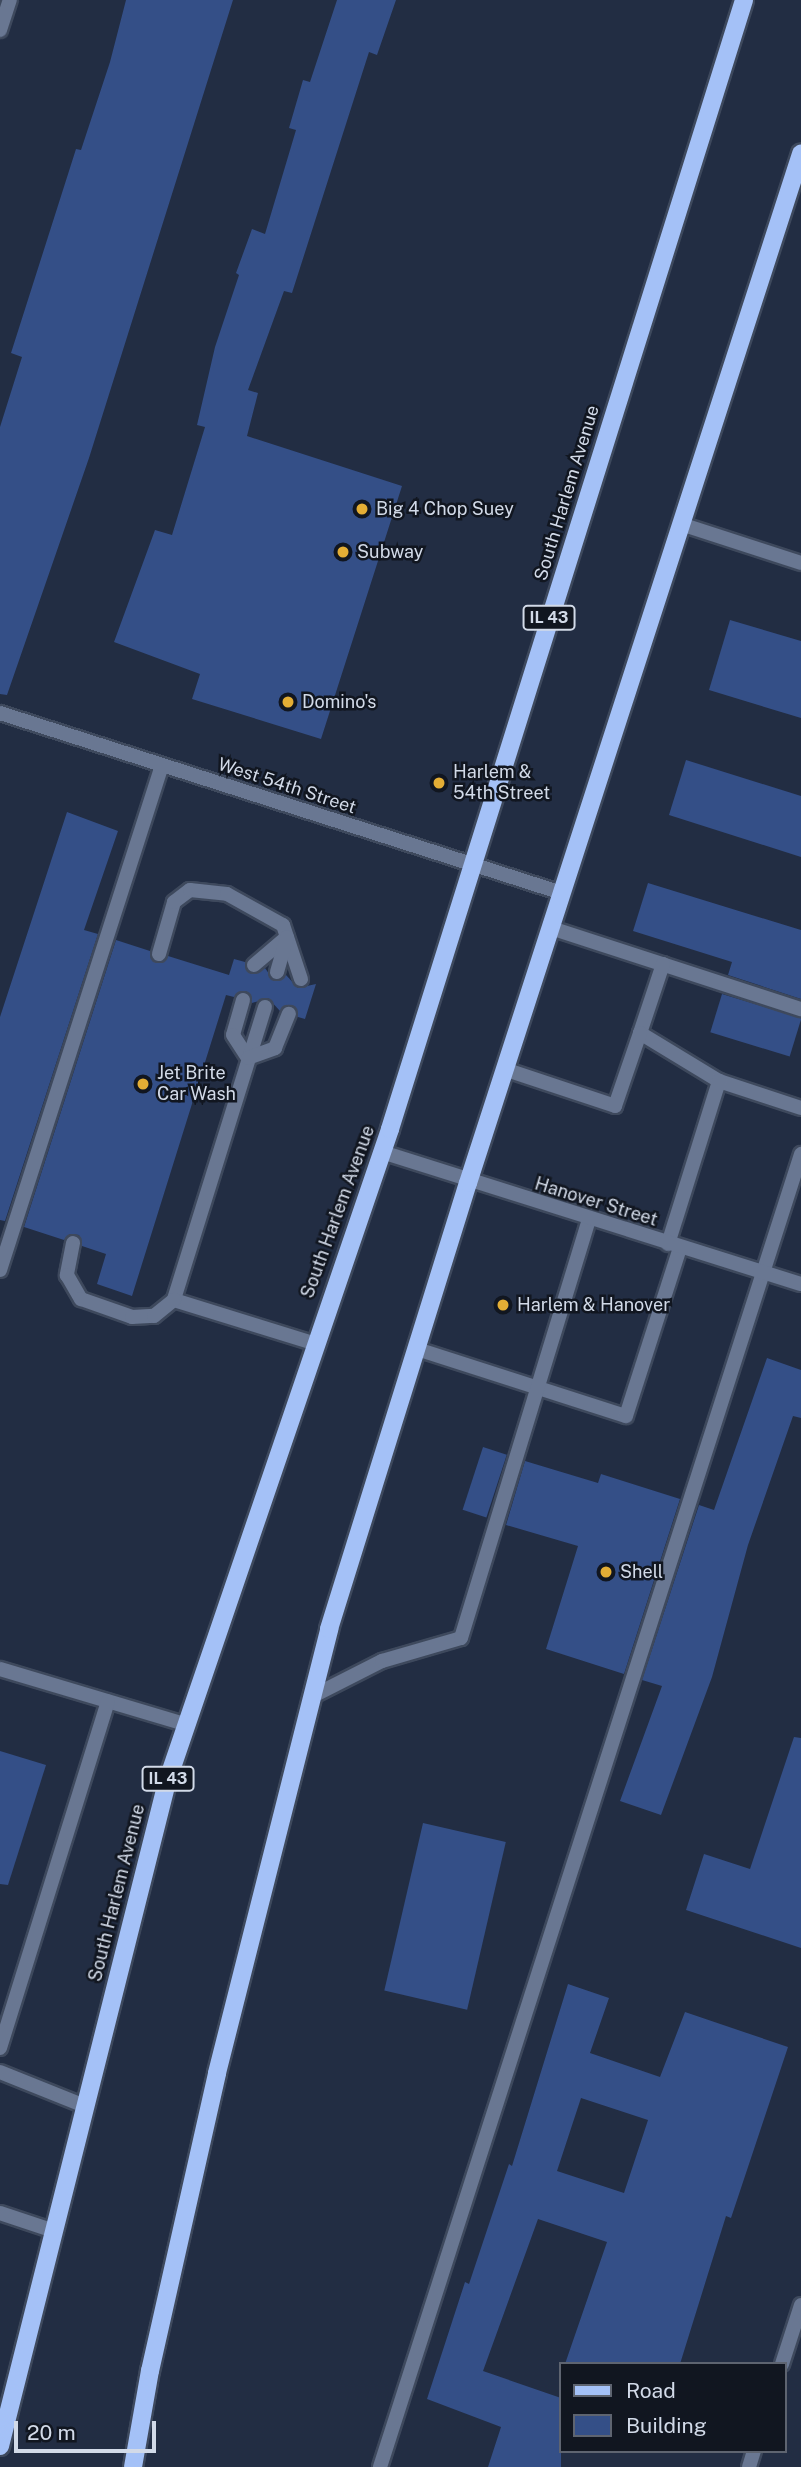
<!DOCTYPE html>
<style>
body{margin:0}
#map{position:relative;width:801px;height:2467px;overflow:hidden;background:#222d43;font-family:"Public Sans",sans-serif}
div>[style]{position:absolute}
.building>*{inset:0;background:#344f87;transform-origin:0 0}
.roads{filter:drop-shadow(2px 0 #3e495d) drop-shadow(-2px 0 #3e495d) drop-shadow(0 2px #3e495d) drop-shadow(0 -2px #3e495d)}
.lane>*{height:14px;margin:-7px;padding:0 7px;transform-origin:7px;border-radius:7px;background:#697792}
.street>*{height:14px;margin:-7px;padding:0 7px;transform-origin:7px;border-radius:7px;background:#697792}
.primary>*{height:18px;margin:-9px;padding:0 9px;transform-origin:9px;border-radius:9px;background:#a4c1f7}
.dots>*{width:19px;height:19px;translate:-50% -50%;box-sizing:border-box;border:4px solid #111620;border-radius:50%}
span{translate:-50% -50%;white-space:nowrap;text-align:center;line-height:1.15;-webkit-text-stroke:5px #111620;paint-order:stroke}
.shield-label span{padding:2px 5px;background:#111620;border:2px solid;border-radius:5px;-webkit-text-stroke-width:0}
.shield-label{font-size:16px;color:#d2dae8;font-weight:700}
.street-label{font-size:18px;color:#d2dae8}
.poi-label{font-size:18px;color:#d2dae8}
.left{translate:0 -50%;text-align:left}
.legend{position:absolute;left:559px;top:2362px;width:228px;height:91px;box-sizing:border-box;background:#111620;border:2px solid #5e6470;margin:0;padding:9px 12px;list-style:none;font-size:21px;color:#d2dae8}
.legend li{display:flex;align-items:center;gap:14px;height:35px}
.legend b{width:35px;border:2px solid #5e6470}
.scale{position:absolute;left:14px;top:2421px;width:142px;height:32px;box-sizing:border-box;border:4px solid #d2dae8;border-top:0;padding-left:9px;font-size:21px;line-height:24px;white-space:nowrap;color:#d2dae8;-webkit-text-stroke:5px #111620;paint-order:stroke}
</style>
<div id="map">
<div class="building">
<i style="clip-path:polygon(126px 0,233px 0,89px 458px,7px 695px,0 694px,0 427px,22px 357px,11px 353px,76px 149px,81px 150px,110px 62px)"></i>
<i style="clip-path:polygon(337px 0,396px 0,377px 55px,369px 52px,292px 293px,284px 291px,248px 390px,258px 393px,247px 436px,402px 486px,321px 739px,192px 699px,200px 674px,114px 642px,155px 530px,172px 535px,205px 427px,197px 425px,215px 347px,239px 275px,236px 273px,252px 229px,265px 234px,296px 130px,289px 128px,303px 80px,310px 82px)"></i>
<i style="clip-path:polygon(730px 620px,801px 641px,801px 718px,709px 690px)"></i>
<i style="clip-path:polygon(686px 760px,801px 796px,801px 857px,669px 815px)"></i>
<i style="clip-path:polygon(67px 812px,118px 831px,84px 930px,98px 934px,5px 1221px,0 1220px,0 1017px)"></i>
<i style="clip-path:polygon(648px 883px,801px 930px,801px 999px,728px 975px,732px 962px,633px 931px)"></i>
<i style="clip-path:polygon(116px 940px,150px 951px,157px 963px,168px 956px,229px 975px,234px 959px,245px 962px,251px 974px,265px 968px,274px 981px,286px 975px,298px 988px,316px 984px,305px 1019px,298px 1017px,292px 1005px,280px 1011px,268px 998px,252px 1003px,246px 991px,234px 997px,226px 995px,132px 1296px,97px 1284px,106px 1254px,82px 1246px,79px 1235px,70px 1234px,64px 1240px,24px 1227px)"></i>
<i style="left:722px;top:994px;width:83px;height:40px;rotate:17deg"></i>
<i style="clip-path:polygon(767px 1358px,801px 1370px,801px 1418px,793px 1416px,748px 1545px,712px 1677px,661px 1815px,620px 1801px,662px 1686px,642px 1680px,699px 1505px,714px 1510px)"></i>
<i style="left:483px;top:1447px;width:25px;height:66px;rotate:18deg"></i>
<i style="clip-path:polygon(525px 1461px,598px 1483px,601px 1474px,680px 1499px,624px 1674px,546px 1649px,578px 1546px,506px 1525px)"></i>
<i style="clip-path:polygon(794px 1737px,801px 1738px,801px 1948px,686px 1910px,704px 1854px,750px 1869px)"></i>
<i style="clip-path:polygon(0 1751px,46px 1765px,8px 1885px,0 1884px)"></i>
<i style="left:423px;top:1823px;width:85px;height:172px;rotate:13deg"></i>
<i style="clip-path:polygon(evenodd,568px 1984px,609px 1998px,590px 2053px,660px 2077px,685px 2012px,788px 2047px,731px 2218px,726px 2216px,680px 2364px,565px 2364px,607px 2242px,538px 2219px,483px 2371px,561px 2398px,561px 2467px,488px 2467px,501px 2427px,427px 2399px,465px 2282px,469px 2284px,509px 2164px,512px 2166px,568px 1984px,581px 2098px,648px 2120px,624px 2193px,557px 2171px,581px 2098px)"></i>
</div>
<div class="roads">
<div class="lane">
<i style="left:551px;top:928px;width:263px;rotate:18deg"></i>
<i style="left:159px;top:954px;width:54px;rotate:-73.9deg"></i>
<i style="left:174px;top:902px;width:20px;rotate:-37deg"></i>
<i style="left:190px;top:890px;width:37px;rotate:6deg"></i>
<i style="left:227px;top:894px;width:64px;rotate:29deg"></i>
<i style="left:283px;top:925px;width:57px;rotate:71.6deg"></i>
<i style="left:663px;top:964px;width:73px;rotate:108.4deg"></i>
<i style="left:640px;top:1033px;width:92px;rotate:31.3deg"></i>
<i style="left:719px;top:1081px;width:86px;rotate:18.2deg"></i>
<i style="left:254px;top:965px;width:43px;rotate:-40.3deg"></i>
<i style="left:277px;top:972px;width:36px;rotate:-74deg"></i>
<i style="left:243px;top:1000px;width:36px;rotate:106deg"></i>
<i style="left:233px;top:1035px;width:27px;rotate:57deg"></i>
<i style="left:265px;top:1007px;width:307px;rotate:107.3deg"></i>
<i style="left:174px;top:1300px;width:145px;rotate:17.2deg"></i>
<i style="left:248px;top:1058px;width:29px;rotate:-20deg"></i>
<i style="left:275px;top:1048px;width:37px;rotate:-68deg"></i>
<i style="left:504px;top:1069px;width:117px;rotate:18.4deg"></i>
<i style="left:615px;top:1106px;width:77px;rotate:-71.1deg"></i>
<i style="left:73px;top:1243px;width:33px;rotate:101deg"></i>
<i style="left:67px;top:1275px;width:28px;rotate:60deg"></i>
<i style="left:81px;top:1299px;width:54px;rotate:19.4deg"></i>
<i style="left:132px;top:1317px;width:22px;rotate:-3deg"></i>
<i style="left:154px;top:1316px;width:26px;rotate:-39deg"></i>
<i style="left:668px;top:1244px;width:171px;rotate:-72.6deg"></i>
<i style="left:0;top:1270px;width:530px;rotate:-72.21deg"></i>
<i style="left:417px;top:1349px;width:219px;rotate:17.8deg"></i>
<i style="left:626px;top:1416px;width:176px;rotate:-72.2deg"></i>
<i style="left:0;top:1669px;width:193px;rotate:16.6deg"></i>
<i style="left:311px;top:1697px;width:80px;rotate:-26.9deg"></i>
<i style="left:382px;top:1661px;width:82px;rotate:-16.2deg"></i>
<i style="left:461px;top:1638px;width:437px;rotate:-73deg"></i>
<i style="left:0;top:2048px;width:363px;rotate:-72.7deg"></i>
<i style="left:0;top:2072px;width:92px;rotate:21.8deg"></i>
<i style="left:380px;top:2467px;width:1379px;rotate:-72.22deg"></i>
</div>
<div class="street">
<i style="left:0;top:30px;width:32px;rotate:-72deg"></i>
<i style="left:684px;top:525px;width:123px;rotate:18deg"></i>
<i style="left:0;top:713px;width:590px;rotate:17.76deg"></i>
<i style="left:382px;top:1152px;width:439px;rotate:17.5deg"></i>
<i style="left:0;top:2213px;width:57px;rotate:18.4deg"></i>
<i style="left:782px;top:2364px;width:62px;rotate:-72.1deg"></i>
<i style="left:749px;top:2467px;width:17px;rotate:-73deg"></i>
</div>
<div class="primary">
<i style="left:0;top:2446px;width:685px;rotate:-75.88deg"></i>
<i style="left:167px;top:1782px;width:690px;rotate:-71.14deg"></i>
<i style="left:390px;top:1129px;width:1183px;rotate:-72.59deg"></i>
<i style="left:133px;top:2467px;width:97px;rotate:-80deg"></i>
<i style="left:150px;top:2371px;width:305px;rotate:-77.3deg"></i>
<i style="left:217px;top:2073px;width:458px;rotate:-75.8deg"></i>
<i style="left:329px;top:1629px;width:467px;rotate:-72.7deg"></i>
<i style="left:468px;top:1183px;width:1082px;rotate:-72.07deg"></i>
</div>
</div>
<div class="dots">
<i style="left:362px;top:509px;background:#e4ae35"></i>
<i style="left:343px;top:552px;background:#e4ae35"></i>
<i style="left:288px;top:702px;background:#e4ae35"></i>
<i style="left:439px;top:783px;background:#e4ae35"></i>
<i style="left:143px;top:1084px;background:#e4ae35"></i>
<i style="left:503px;top:1305px;background:#e4ae35"></i>
<i style="left:606px;top:1572px;background:#e4ae35"></i>
</div>
<div class="shield-label">
<span style="left:549px;top:618px">IL 43</span>
<span style="left:168px;top:1779px">IL 43</span>
</div>
<div class="street-label">
<span style="left:567px;top:493px;rotate:-73deg">South Harlem Avenue</span>
<span style="left:287px;top:786px;rotate:18deg">West 54th Street</span>
<span style="left:596px;top:1202px;rotate:17deg">Hanover Street</span>
<span style="left:338px;top:1212px;rotate:-70deg">South Harlem Avenue</span>
<span style="left:117px;top:1893px;rotate:-76deg">South Harlem Avenue</span>
</div>
<div class="poi-label">
<span class="left" style="left:376px;top:509px">Big 4 Chop Suey</span>
<span class="left" style="left:357px;top:552px">Subway</span>
<span class="left" style="left:302px;top:702px">Domino's</span>
<span class="left" style="left:453px;top:783px">Harlem &amp;<br>54th Street</span>
<span class="left" style="left:157px;top:1084px">Jet Brite<br>Car Wash</span>
<span class="left" style="left:517px;top:1305px">Harlem &amp; Hanover</span>
<span class="left" style="left:620px;top:1572px">Shell</span>
</div>
<ul class="legend">
<li><b style="height:9px;background:#a4c1f7"></b>Road</li>
<li><b style="height:19px;background:#344f87"></b>Building</li>
</ul>
<div class="scale">20 m</div>
</div>
